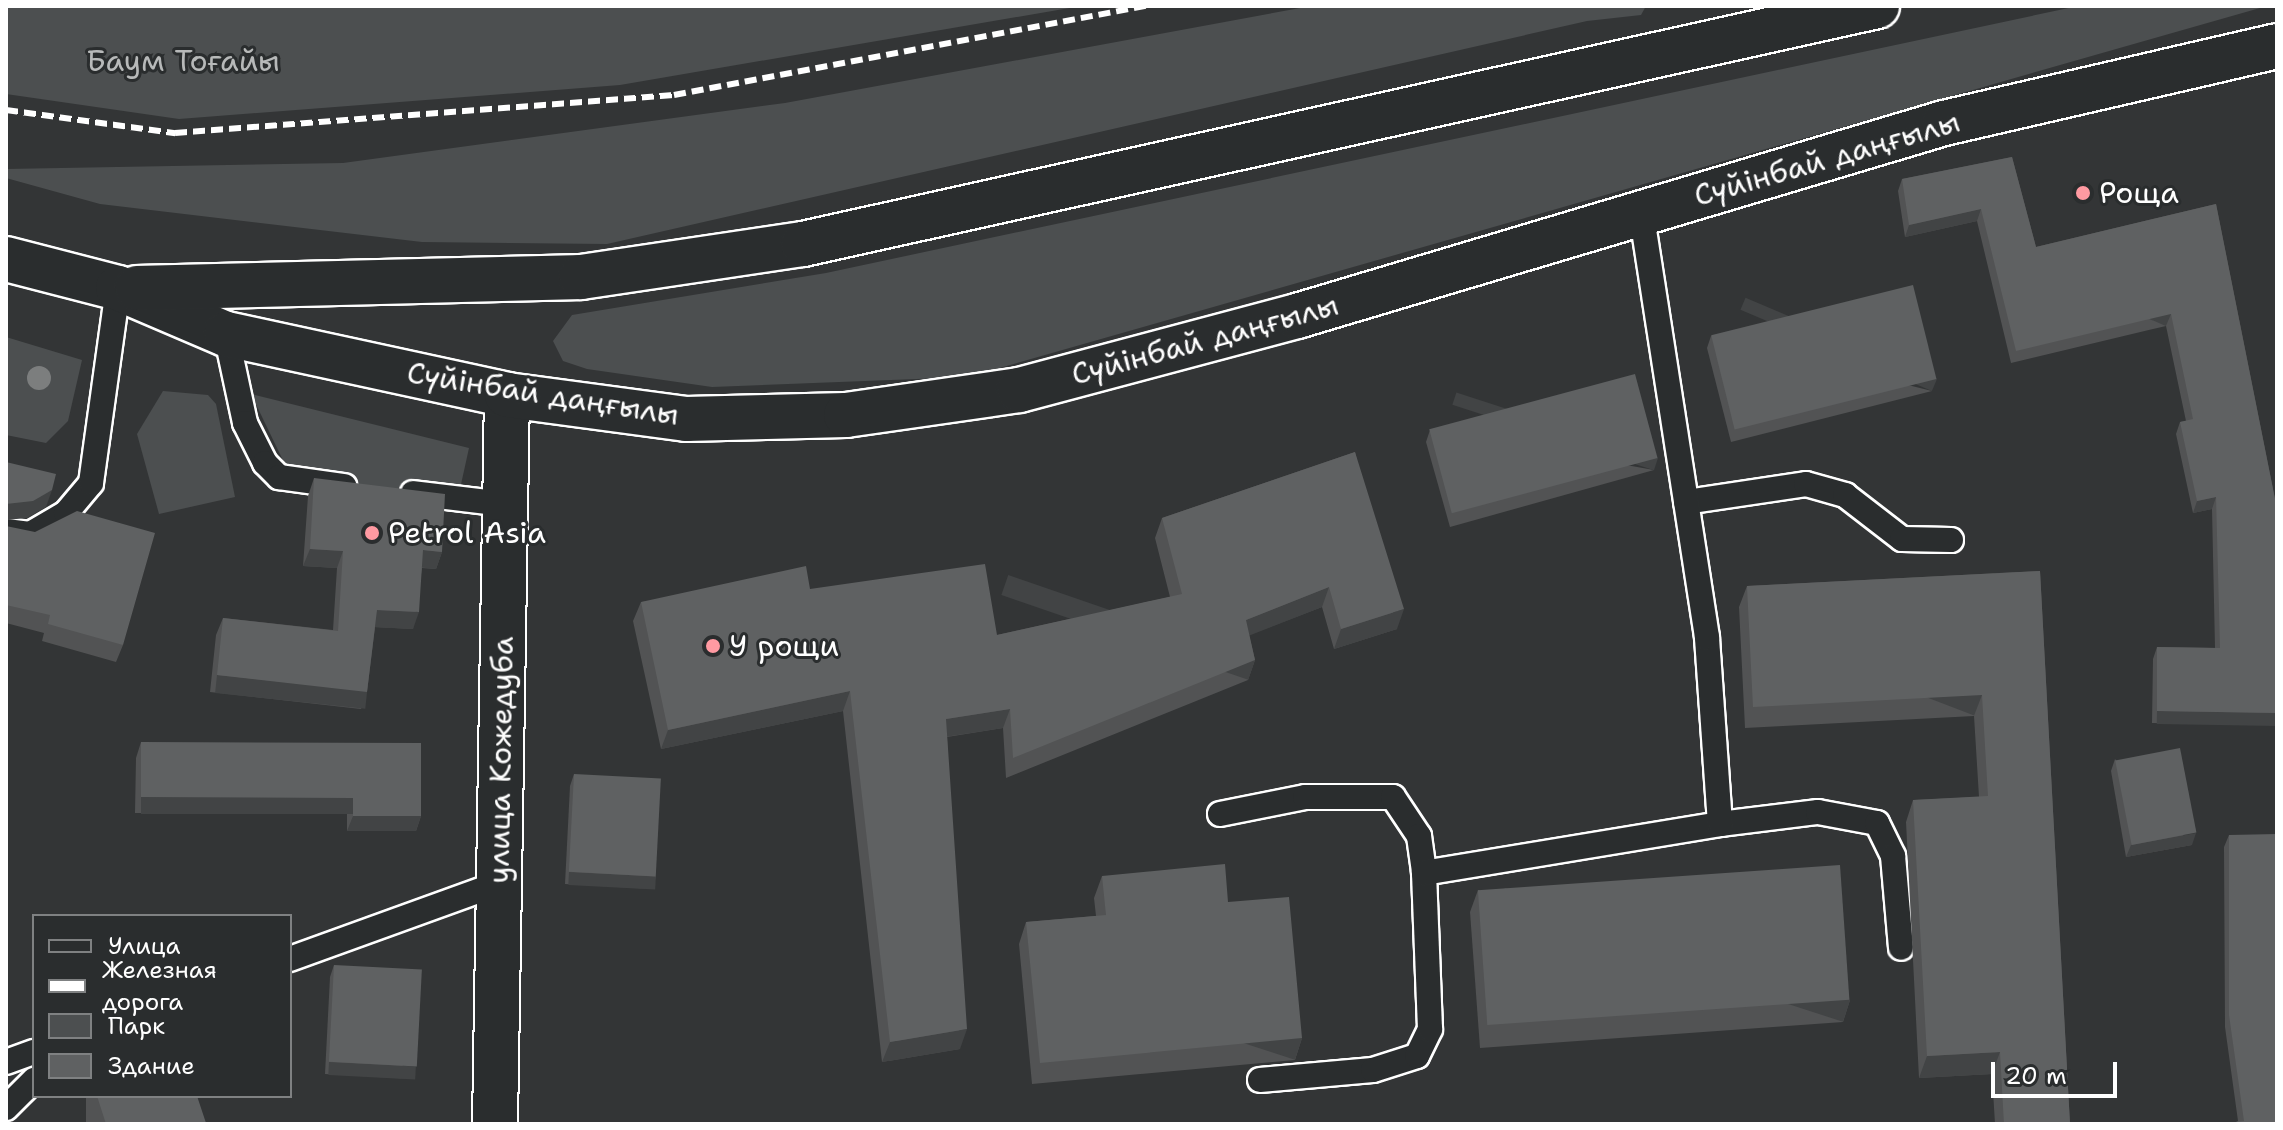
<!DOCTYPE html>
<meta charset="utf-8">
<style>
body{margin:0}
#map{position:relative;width:2283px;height:1130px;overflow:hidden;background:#333536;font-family:"Shantell Sans",sans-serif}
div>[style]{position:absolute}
.green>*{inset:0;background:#4c4f50}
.roads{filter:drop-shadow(2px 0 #fff) drop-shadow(-2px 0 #fff) drop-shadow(0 2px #fff) drop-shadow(0 -2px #fff)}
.service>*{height:24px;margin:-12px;padding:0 12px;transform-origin:12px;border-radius:12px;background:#2a2d2e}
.tertiary>*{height:44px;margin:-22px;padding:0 22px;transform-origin:22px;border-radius:22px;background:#2a2d2e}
.primary>*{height:44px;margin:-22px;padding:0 22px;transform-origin:22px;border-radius:22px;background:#2a2d2e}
.rail>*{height:6px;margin-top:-3px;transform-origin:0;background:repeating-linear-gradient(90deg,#fff 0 12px,transparent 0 18px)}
.trees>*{width:24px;height:24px;margin:-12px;border-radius:50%;background:#7c7e7e}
.wall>*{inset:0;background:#525354;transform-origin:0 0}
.shaded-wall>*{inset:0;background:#424445;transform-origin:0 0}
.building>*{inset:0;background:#5f6162;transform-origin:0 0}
.dots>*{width:22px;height:22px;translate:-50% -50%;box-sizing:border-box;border:4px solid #2a2d2e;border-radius:50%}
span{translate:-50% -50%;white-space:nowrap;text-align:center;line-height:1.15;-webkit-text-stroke:6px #2a2d2e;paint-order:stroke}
.park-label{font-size:30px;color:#b7b9b9}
.street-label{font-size:30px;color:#fff}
.poi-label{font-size:30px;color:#fff}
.left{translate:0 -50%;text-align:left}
.frame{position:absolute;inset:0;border:8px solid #fff;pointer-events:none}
.legend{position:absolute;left:32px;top:914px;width:260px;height:184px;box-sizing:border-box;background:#2a2d2e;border:2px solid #7f8182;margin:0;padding:10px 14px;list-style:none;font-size:24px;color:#fff}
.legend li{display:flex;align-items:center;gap:16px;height:40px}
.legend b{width:40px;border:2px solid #7f8182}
.scale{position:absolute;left:1991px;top:1062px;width:126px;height:36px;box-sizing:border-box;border:4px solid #fff;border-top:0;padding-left:10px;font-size:24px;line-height:28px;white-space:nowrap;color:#fff;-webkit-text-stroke:6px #2a2d2e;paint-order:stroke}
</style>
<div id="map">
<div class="green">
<i style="clip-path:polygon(6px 6px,1081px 6px,620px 85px,179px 119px,6px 94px)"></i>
<i style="clip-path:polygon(1311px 6px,1646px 6px,1641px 15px,1587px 21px,607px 244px,422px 242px,100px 204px,6px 178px,6px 169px,343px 163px,785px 103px)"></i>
<i style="clip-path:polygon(2078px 6px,2267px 6px,968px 377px,712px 387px,587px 369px,563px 361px,553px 341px,572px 315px,826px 273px)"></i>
<i style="clip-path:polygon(6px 337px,82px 360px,68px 421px,46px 443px,6px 435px)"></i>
<i style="clip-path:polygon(163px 391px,208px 395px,216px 404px,235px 497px,159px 514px,137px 434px)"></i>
<i style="clip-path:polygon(251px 394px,469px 448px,458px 498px,292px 479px)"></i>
</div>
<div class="roads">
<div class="service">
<i style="left:226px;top:334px;width:91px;rotate:77.9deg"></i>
<i style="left:245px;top:423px;width:45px;rotate:63.4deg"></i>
<i style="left:265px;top:463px;width:20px;rotate:45deg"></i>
<i style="left:279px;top:477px;width:66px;rotate:7.9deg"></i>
<i style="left:413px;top:493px;width:92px;rotate:6.9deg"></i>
<i style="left:1686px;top:502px;width:121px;rotate:-8.5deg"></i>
<i style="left:1806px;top:484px;width:41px;rotate:15.8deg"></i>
<i style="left:1845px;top:495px;width:72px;rotate:37.7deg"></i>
<i style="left:1902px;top:539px;width:49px;rotate:1.2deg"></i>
<i style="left:6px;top:531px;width:24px;rotate:7deg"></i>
<i style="left:30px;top:534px;width:42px;rotate:-30.3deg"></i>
<i style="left:66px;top:513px;width:39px;rotate:-50deg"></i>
<i style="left:91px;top:483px;width:197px;rotate:-82.1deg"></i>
<i style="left:1220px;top:814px;width:87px;rotate:-11.3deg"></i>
<i style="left:1305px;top:797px;width:88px"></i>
<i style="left:1393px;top:797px;width:47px;rotate:56.3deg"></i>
<i style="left:1419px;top:836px;width:37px;rotate:82deg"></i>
<i style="left:1720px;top:824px;width:99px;rotate:-7deg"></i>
<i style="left:1818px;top:812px;width:60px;rotate:10.6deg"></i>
<i style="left:1877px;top:823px;width:37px;rotate:64deg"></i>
<i style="left:1893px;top:856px;width:92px;rotate:85deg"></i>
<i style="left:290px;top:959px;width:223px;rotate:-19.9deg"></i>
<i style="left:6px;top:1062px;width:30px;rotate:-20deg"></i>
<i style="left:1260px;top:1080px;width:113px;rotate:-5.1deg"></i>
<i style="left:1373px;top:1070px;width:46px;rotate:-17.7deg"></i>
<i style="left:1417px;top:1056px;width:30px;rotate:-64deg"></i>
<i style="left:1430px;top:1029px;width:156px;rotate:-92.2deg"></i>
<i style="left:1424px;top:873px;width:300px;rotate:-9.4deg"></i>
<i style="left:1720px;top:824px;width:187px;rotate:-94deg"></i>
<i style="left:1707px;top:637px;width:429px;rotate:-98.8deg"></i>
<i style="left:6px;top:1108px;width:40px;rotate:-45deg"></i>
</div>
<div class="tertiary">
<i style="left:495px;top:1124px;width:729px;rotate:-89.06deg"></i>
</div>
<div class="primary">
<i style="left:6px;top:259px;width:116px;rotate:14.5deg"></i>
<i style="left:118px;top:288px;width:117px;rotate:23.1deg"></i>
<i style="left:226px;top:334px;width:288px;rotate:12.2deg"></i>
<i style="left:507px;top:395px;width:181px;rotate:7.6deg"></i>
<i style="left:686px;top:419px;width:160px;rotate:-1.4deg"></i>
<i style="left:846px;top:415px;width:175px;rotate:-8.2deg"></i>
<i style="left:1019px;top:390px;width:288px;rotate:-14.9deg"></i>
<i style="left:1297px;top:316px;width:675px;rotate:-16.61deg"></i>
<i style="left:1944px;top:123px;width:342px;rotate:-13deg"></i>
<i style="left:137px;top:288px;width:444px;rotate:-1.4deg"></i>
<i style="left:581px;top:277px;width:224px;rotate:-8.5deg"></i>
<i style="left:803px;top:244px;width:1100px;rotate:-12.49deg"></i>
</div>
</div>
<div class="rail">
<i style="left:6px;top:110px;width:171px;rotate:7.8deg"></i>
<i style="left:175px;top:133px;width:500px;rotate:-4.35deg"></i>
<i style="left:674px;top:95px;width:480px;rotate:-10.7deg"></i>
</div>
<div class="trees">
<i style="left:39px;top:378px"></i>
</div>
<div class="wall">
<i style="clip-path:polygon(2012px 157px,2036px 247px,2216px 204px,2277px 509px,2277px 725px,2152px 723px,2153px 659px,2157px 647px,2215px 648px,2212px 509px,2193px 513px,2176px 434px,2180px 422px,2186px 421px,2166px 326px,2011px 363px,1977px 221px,1905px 237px,1898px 191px,1902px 179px)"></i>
<i style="clip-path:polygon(1711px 336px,1932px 391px,1731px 442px,1707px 348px)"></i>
<i style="clip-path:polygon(1430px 430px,1654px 470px,1450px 527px,1426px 442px)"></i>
<i style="clip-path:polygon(1355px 452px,1397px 629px,1334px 649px,1322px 607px,1249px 635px,1255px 660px,1248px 680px,1006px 778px,1003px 728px,947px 737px,960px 1049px,882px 1062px,843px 711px,661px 749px,633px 621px,641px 602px,810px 589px,997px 635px,1170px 597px,1155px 538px,1162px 518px)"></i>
<i style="clip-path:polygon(314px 478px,442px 552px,436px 569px,422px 568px,413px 629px,375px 627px,367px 692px,361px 709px,210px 692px,216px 635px,223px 618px,333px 630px,337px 568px,303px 566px,308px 496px)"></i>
<i style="clip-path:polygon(6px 526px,123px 645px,116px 662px,42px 641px,44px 633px,6px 623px)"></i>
<i style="clip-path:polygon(2040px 571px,2070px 1124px,1995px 1124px,1992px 1074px,1919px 1078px,1906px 822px,1913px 800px,1979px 797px,1974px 716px,1745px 728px,1739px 607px,1747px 586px)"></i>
<i style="clip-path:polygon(141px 742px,421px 816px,416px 831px,347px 831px,347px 813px,135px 813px,136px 758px)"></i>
<i style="clip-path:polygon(2115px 759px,2192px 845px,2126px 857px,2111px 771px)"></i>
<i style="clip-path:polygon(574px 774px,656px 877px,652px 889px,565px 884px,570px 786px)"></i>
<i style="clip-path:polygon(2229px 835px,2277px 1124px,2235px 1124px,2236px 1122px,2238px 1121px,2225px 1027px,2224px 847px)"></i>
<i style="clip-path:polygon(1102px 876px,1228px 902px,1302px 1038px,1295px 1060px,1032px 1084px,1019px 944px,1026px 922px,1096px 916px,1094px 898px)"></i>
<i style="clip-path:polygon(1478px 890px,1850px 1000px,1843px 1022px,1480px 1048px,1470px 912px)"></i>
<i style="clip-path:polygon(334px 965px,412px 1079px,325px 1074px,330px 977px)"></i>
<i style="left:86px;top:1096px;width:111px;height:29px"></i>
</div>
<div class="shaded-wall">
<i style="clip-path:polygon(1981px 209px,1977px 221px,1905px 237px,1909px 225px)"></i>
<i style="left:2171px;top:314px;width:13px;height:159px;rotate:113deg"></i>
<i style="left:1937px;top:379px;width:13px;height:208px;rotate:113deg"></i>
<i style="left:1658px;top:458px;width:13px;height:212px;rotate:108deg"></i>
<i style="clip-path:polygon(52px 490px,46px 507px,27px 518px,6px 520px,6px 504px)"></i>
<i style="clip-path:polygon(2216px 497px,2212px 509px,2193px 513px,2197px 501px)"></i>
<i style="clip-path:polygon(310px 549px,343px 551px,337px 568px,303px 566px)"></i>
<i style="clip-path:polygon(423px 550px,442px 552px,436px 569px,417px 567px)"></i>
<i style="clip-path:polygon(1329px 587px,1322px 607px,1238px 640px,1246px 620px)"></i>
<i style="clip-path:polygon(1404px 609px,1397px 629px,1334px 649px,1341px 629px)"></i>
<i style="clip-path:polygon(377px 610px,419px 612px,413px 629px,371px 627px)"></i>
<i style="left:1255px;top:660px;width:21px;height:261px;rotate:109deg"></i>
<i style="left:217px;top:675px;width:151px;height:18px;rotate:6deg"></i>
<i style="clip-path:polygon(850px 691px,843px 711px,661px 749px,668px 730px)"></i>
<i style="left:1982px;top:695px;width:22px;height:229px;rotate:111deg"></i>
<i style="clip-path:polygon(1010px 709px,1003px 728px,938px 738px,946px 719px)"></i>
<i style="left:2157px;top:711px;width:120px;height:13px;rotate:1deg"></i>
<i style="left:141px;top:797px;width:212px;height:17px"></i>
<i style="clip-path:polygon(353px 816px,421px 816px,416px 831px,347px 831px)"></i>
<i style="clip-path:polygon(2196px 833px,2192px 845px,2126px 857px,2131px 845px)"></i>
<i style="left:569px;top:872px;width:87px;height:13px;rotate:3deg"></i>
<i style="left:1850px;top:1000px;width:23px;height:363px;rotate:108deg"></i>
<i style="clip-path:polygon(967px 1029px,960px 1049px,882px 1062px,890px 1042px)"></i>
<i style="left:1302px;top:1038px;width:23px;height:263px;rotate:108deg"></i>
<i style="clip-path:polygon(2000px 1052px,1992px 1074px,1919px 1078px,1927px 1056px)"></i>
<i style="left:329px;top:1062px;width:87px;height:13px;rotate:3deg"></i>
</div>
<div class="building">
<i style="clip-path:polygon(2012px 157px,2036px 247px,2216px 204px,2277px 509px,2277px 713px,2157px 711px,2157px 647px,2220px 648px,2216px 497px,2197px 501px,2180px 422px,2193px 419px,2171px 314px,2016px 351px,1981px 209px,1909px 225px,1902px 179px)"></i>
<i style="left:1913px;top:285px;width:97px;height:208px;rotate:76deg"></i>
<i style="left:1635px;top:374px;width:87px;height:213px;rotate:75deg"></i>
<i style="clip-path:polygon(1355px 452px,1404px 609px,1341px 629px,1329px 587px,1246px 620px,1255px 660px,1013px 758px,1010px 709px,946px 719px,967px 1029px,890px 1042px,850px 691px,668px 730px,641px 602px,806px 566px,810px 589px,985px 564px,997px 635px,1182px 594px,1162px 518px)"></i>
<i style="clip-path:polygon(6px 462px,56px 474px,52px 490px,33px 501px,6px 504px)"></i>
<i style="clip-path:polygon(314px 478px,445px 494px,442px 552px,423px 550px,419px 612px,377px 610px,367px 692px,217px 675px,223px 618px,338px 631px,343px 551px,310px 549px)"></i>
<i style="clip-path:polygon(77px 511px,155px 533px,123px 645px,48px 624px,50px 615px,6px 605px,6px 526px,35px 532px)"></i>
<i style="clip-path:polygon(2040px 571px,2070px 1124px,2004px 1124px,2000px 1052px,1927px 1056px,1913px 800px,1988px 796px,1982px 695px,1753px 707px,1747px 586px)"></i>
<i style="clip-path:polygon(141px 742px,421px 743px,421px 816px,353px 816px,353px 798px,141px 797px)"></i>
<i style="left:2180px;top:748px;width:86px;height:66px;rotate:79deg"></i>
<i style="left:574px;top:774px;width:87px;height:98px;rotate:3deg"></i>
<i style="clip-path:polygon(2277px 834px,2277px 1124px,2236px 1124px,2236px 1122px,2244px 1121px,2229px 1015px,2229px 835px)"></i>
<i style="clip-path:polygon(1225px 864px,1228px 902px,1289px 897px,1302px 1038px,1040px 1063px,1026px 922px,1106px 915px,1102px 876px)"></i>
<i style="left:1840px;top:865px;width:135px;height:363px;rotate:86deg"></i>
<i style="left:334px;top:965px;width:88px;height:97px;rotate:3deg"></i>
<i style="clip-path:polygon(97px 1096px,197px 1096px,206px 1123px,106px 1124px)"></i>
</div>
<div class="dots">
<i style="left:2083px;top:193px;background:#ff9aa2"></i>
<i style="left:372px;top:533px;background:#ff9aa2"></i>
<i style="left:713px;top:646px;background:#ff9aa2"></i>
</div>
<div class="park-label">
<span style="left:183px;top:61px">Баум Тоғайы</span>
</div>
<div class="street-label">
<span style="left:1827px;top:159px;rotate:-16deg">Сүйінбай даңғылы</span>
<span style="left:1205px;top:340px;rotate:-15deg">Сүйінбай даңғылы</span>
<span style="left:543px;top:394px;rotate:9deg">Сүйінбай даңғылы</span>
<span style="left:501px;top:760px;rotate:-89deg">улица Кожедуба</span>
</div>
<div class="poi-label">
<span class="left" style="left:2099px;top:193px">Роща</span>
<span class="left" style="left:388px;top:533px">Petrol Asia</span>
<span class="left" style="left:729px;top:646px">У рощи</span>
</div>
<div class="frame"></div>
<ul class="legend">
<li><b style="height:10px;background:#2a2d2e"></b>Улица</li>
<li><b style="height:10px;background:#fff"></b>Железная дорога</li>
<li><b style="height:22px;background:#4c4f50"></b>Парк</li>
<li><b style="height:22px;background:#5f6162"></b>Здание</li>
</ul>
<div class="scale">20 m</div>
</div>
